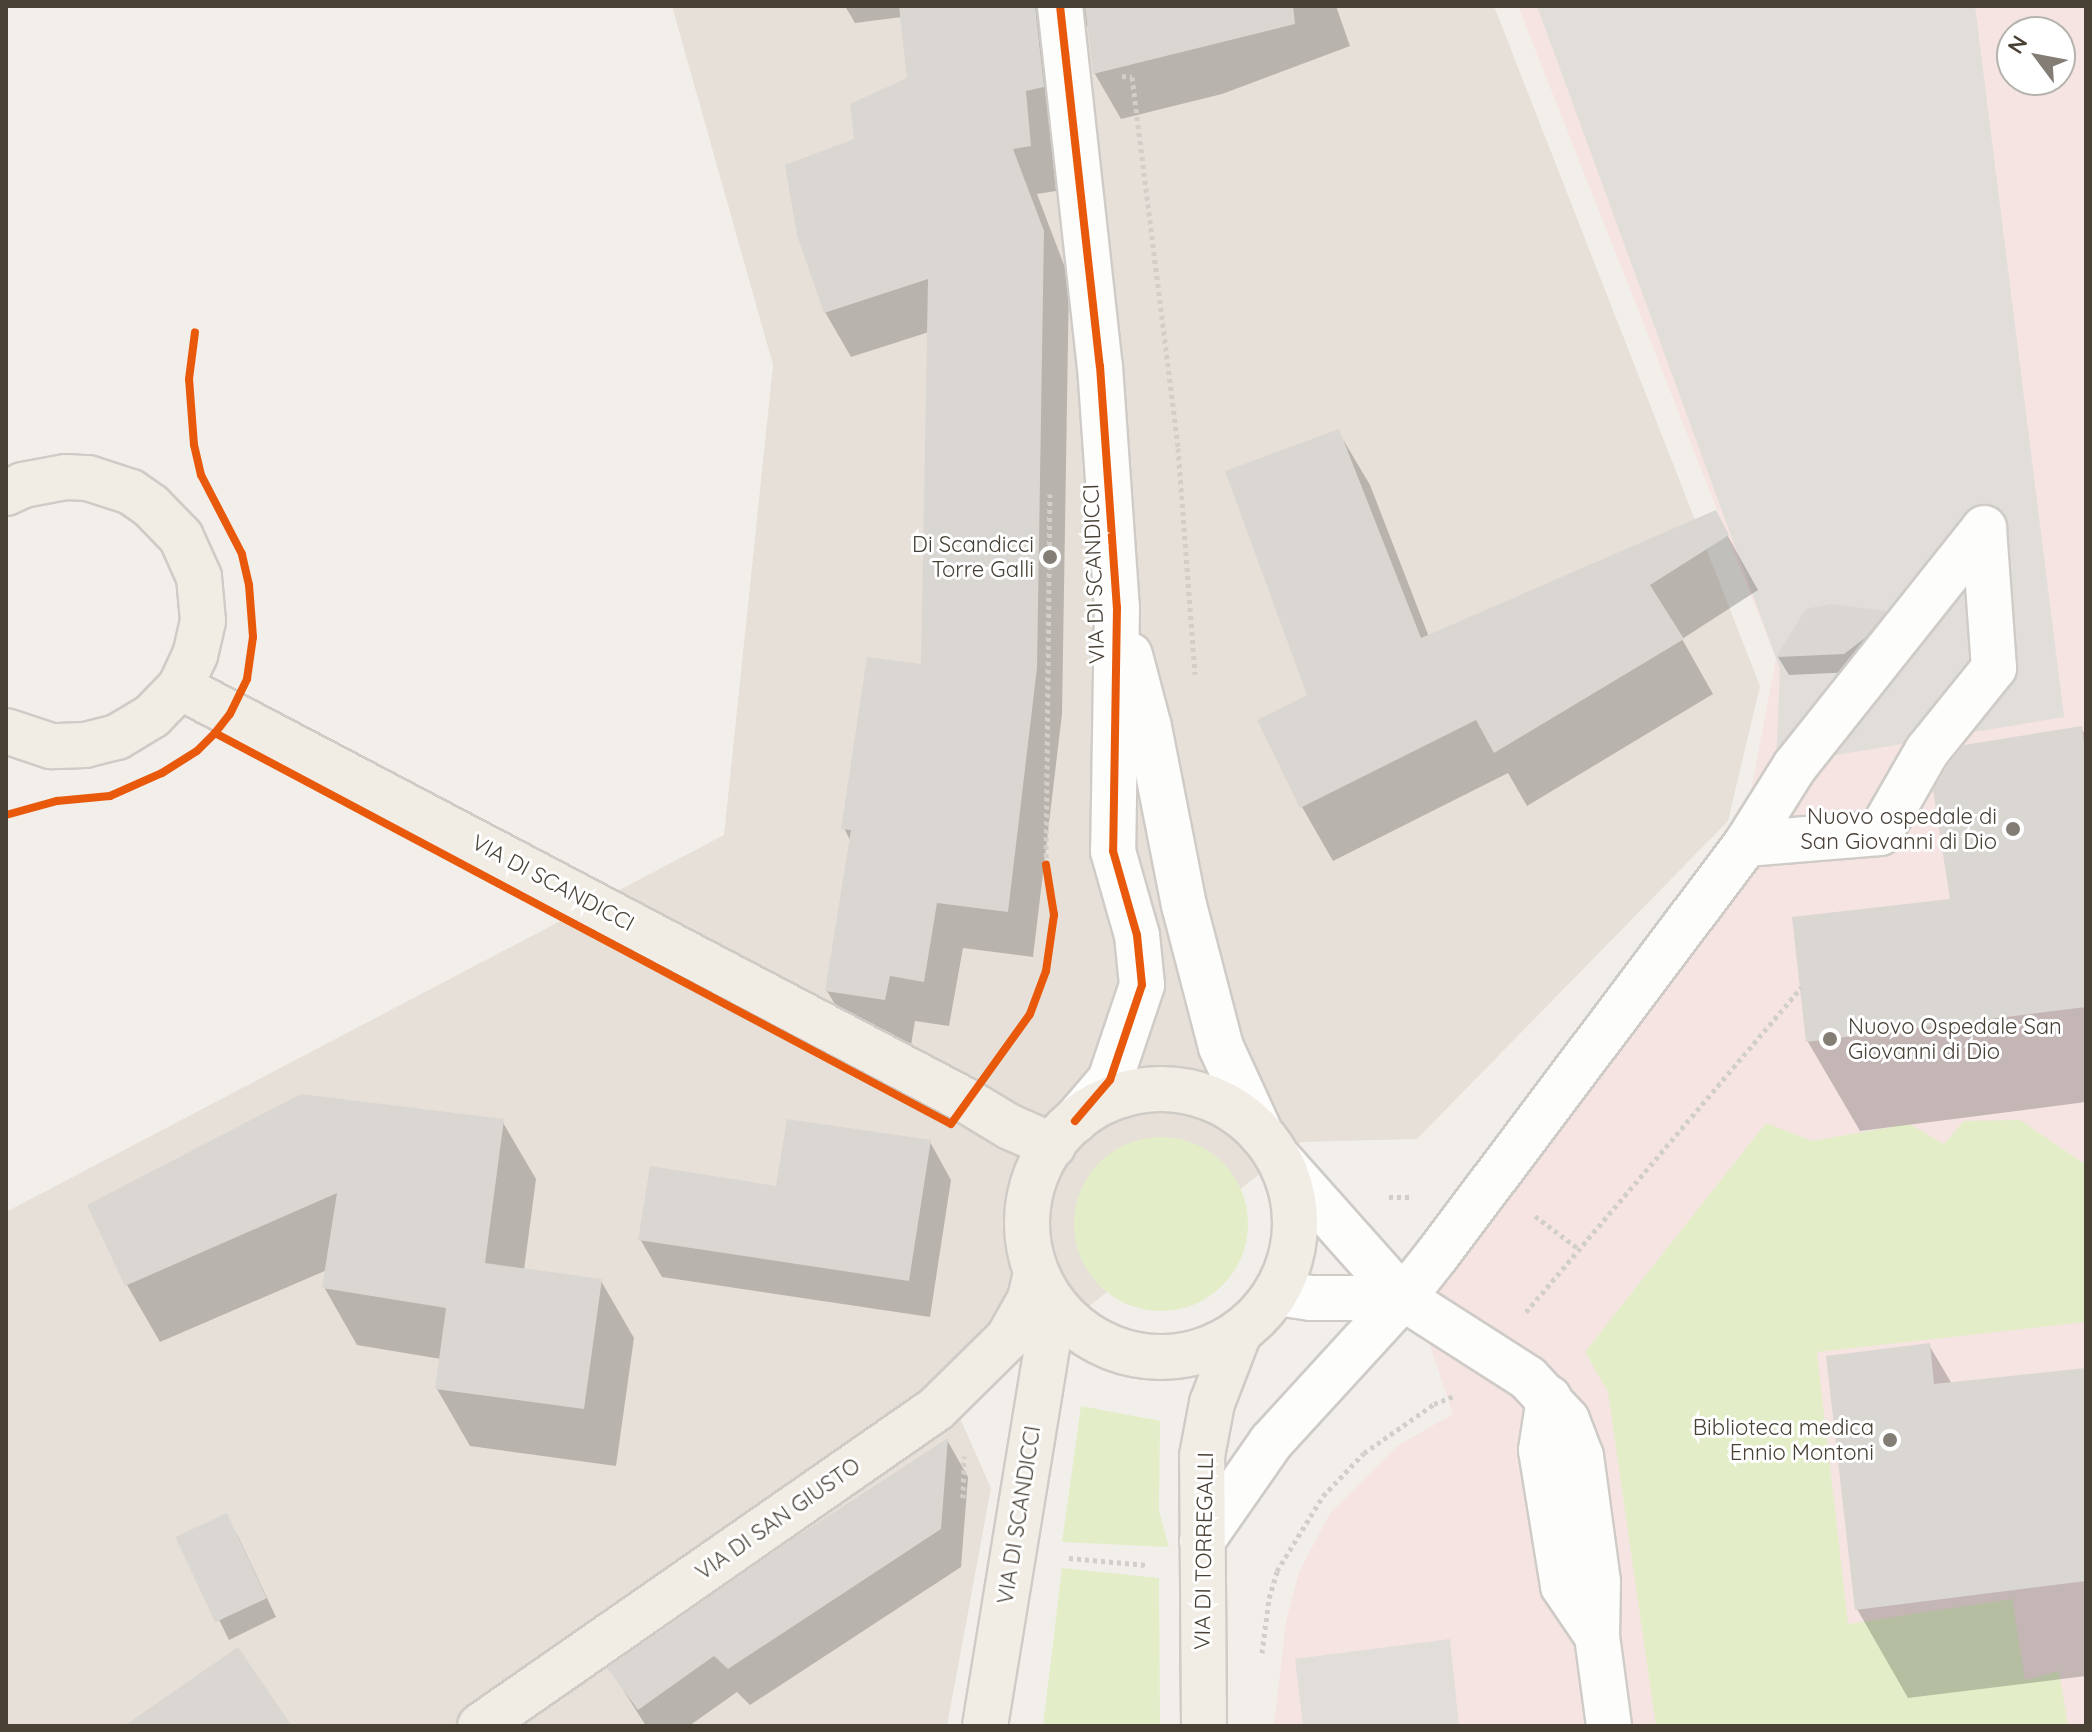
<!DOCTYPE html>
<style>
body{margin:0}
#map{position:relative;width:2092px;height:1732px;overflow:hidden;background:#f2efeb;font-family:Quicksand,sans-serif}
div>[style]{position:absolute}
.residential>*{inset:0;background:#e7e0d8}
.medical>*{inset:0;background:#f5e4e2}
.green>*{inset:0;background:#e3eec9}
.round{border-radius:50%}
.parking>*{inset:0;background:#e1deda}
.shadow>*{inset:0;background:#0003}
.building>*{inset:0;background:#dad6d2;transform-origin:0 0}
.path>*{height:5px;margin-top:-2.5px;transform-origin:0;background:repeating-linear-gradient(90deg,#d2cfca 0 4px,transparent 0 8px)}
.roads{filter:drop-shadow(2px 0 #cfcbc7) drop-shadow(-2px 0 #cfcbc7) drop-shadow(0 2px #cfcbc7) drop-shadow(0 -2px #cfcbc7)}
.minor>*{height:44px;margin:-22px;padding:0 22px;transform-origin:22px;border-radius:22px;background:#fdfdfc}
.major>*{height:44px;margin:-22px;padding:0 22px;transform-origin:22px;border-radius:22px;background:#f1ece4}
.major>.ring{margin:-22px;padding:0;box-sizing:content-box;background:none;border:44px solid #f1ece4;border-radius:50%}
.cycleway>*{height:8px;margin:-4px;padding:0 4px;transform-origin:4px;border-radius:4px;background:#e8590c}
.dots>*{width:22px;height:22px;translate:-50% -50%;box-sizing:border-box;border:4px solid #fff;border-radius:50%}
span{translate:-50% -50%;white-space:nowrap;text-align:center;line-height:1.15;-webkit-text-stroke:6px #fff;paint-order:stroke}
.poi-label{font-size:22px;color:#494036}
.right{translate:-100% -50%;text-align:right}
.left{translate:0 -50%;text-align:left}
.street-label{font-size:22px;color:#494036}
.frame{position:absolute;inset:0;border:8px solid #494036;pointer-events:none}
.north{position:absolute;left:1996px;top:16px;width:80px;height:80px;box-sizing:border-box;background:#fff;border:2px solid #b6b3af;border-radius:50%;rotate:302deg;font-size:22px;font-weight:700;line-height:32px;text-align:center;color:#494036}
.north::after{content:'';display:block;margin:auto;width:28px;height:36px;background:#847d75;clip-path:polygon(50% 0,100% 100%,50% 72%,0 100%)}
</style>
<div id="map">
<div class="residential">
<i style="clip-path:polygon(672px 6px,1494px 6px,1760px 686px,1728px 821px,1417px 1139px,1301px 1142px,956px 1409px,991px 1488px,947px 1726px,6px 1726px,6px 1212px,724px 835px,773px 365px)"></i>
</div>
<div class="medical">
<i style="clip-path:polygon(evenodd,1518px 6px,2086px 6px,2086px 1726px,1274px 1726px,1286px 1621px,1299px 1572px,1330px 1513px,1397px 1446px,1453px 1414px,1402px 1262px,1746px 816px,1776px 659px,1518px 6px,2012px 32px,2060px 32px,2060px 80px,2012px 80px,2012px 32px)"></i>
</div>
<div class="green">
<i style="clip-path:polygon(2020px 1120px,2086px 1165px,2086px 1322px,1817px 1352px,1848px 1624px,2012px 1599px,2025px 1680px,2059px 1671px,2068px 1726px,1656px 1726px,1608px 1392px,1585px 1352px,1766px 1123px,1812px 1141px,1909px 1124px,1944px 1144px,1964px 1121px)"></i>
<i class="round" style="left:1074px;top:1137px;width:174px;height:174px"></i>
<i style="clip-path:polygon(1081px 1406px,1160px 1421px,1159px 1511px,1169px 1547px,1062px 1542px)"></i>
<i style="clip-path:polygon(1062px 1568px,1159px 1578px,1160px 1726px,1043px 1726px)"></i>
</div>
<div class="parking">
<i style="clip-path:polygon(1537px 6px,1975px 6px,2064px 717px,1776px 765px,1780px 669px)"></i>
<i style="clip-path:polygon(1450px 1639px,1459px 1726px,1303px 1726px,1295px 1659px)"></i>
</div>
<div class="shadow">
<i style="clip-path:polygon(845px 6px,1336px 6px,1350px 46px,1222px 94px,1121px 119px,1095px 74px,1088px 26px,1072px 30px,1069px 132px,1051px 136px,1056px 191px,1037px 194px,1069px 278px,1062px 714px,1033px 957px,963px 948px,949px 1026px,915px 1021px,911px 1045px,854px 1036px,827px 991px,851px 842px,844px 828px,923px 666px,929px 332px,851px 357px,825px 312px,856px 141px,909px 79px,902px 17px,855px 23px)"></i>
<i style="clip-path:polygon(1338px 431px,1370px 485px,1429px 637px,1715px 513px,1758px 590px,1682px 639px,1713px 694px,1527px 806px,1508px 773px,1333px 861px,1302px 807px,1309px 696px)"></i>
<i style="clip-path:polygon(1807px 611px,1885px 612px,1896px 630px,1855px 672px,1789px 675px,1778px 657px)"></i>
<i style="clip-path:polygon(2081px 728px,2086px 736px,2086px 1102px,1860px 1131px,1808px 1042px,1794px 919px,1952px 900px)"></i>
<i style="clip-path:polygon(502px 1121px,536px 1179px,524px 1270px,601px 1281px,634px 1338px,616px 1466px,470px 1446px,437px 1389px,441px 1359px,357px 1345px,324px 1287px,327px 1270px,160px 1342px,127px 1285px,89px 1205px)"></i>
<i style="clip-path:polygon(930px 1142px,951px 1180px,930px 1317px,662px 1277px,640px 1239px,777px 1188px)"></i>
<i style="clip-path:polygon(1929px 1345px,1952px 1384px,2086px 1370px,2086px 1676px,1908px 1698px,1857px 1609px)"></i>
<i style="clip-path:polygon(947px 1440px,968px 1477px,961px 1567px,750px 1705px,737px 1692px,689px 1726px,646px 1726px,610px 1669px)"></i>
<i style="clip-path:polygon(237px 1534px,276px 1617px,229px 1640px,179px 1539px)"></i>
</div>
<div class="building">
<i style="clip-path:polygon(899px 6px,1035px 6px,1044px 87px,1026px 91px,1031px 146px,1013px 149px,1044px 231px,1037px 668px,1008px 912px,937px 903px,924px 982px,890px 976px,885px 1000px,825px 991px,851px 830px,841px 829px,867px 657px,921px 664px,928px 279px,824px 313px,797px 235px,785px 165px,854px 139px,850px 104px,907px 78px)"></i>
<i style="clip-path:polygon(1085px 6px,1293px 6px,1295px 24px,1093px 74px)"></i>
<i style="clip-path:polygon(1339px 429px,1421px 638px,1716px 510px,1729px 535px,1650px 585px,1684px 639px,1494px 753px,1476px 720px,1300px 808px,1257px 720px,1307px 695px,1225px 471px)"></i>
<i style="clip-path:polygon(1830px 604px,1887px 611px,1865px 638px,1844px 654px,1776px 657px,1806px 609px)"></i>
<i style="clip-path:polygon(2082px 726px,2086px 758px,2086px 1007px,1806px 1042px,1792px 917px,1950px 899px,1933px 790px,1948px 765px,1964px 745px)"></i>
<i style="clip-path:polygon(301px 1094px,504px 1119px,485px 1263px,602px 1279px,584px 1409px,435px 1389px,446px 1308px,322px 1288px,337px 1193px,125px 1286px,87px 1205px)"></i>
<i style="clip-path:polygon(787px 1119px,931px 1140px,909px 1281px,638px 1240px,650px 1166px,776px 1186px)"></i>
<i style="clip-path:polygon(1930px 1343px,1934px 1384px,2086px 1368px,2086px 1581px,1855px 1610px,1826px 1356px)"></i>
<i style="clip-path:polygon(948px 1438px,941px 1529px,728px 1669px,714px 1656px,638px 1710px,607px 1668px,793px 1539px)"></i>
<i style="left:227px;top:1513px;width:94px;height:57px;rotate:65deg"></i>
<i style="clip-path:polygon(238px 1647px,292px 1726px,124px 1726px)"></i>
</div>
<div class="path">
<i style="left:1122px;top:76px;width:10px;rotate:6deg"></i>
<i style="left:1132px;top:77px;width:374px;rotate:82.9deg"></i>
<i style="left:1178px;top:448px;width:227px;rotate:85.7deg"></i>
<i style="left:1046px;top:865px;width:371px;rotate:-89.4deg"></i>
<i style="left:1389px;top:1197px;width:22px"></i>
<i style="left:1535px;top:1216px;width:55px;rotate:36.9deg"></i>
<i style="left:1526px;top:1312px;width:426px;rotate:-49.7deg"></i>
<i style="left:963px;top:1498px;width:42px;rotate:-88.6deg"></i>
<i style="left:1069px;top:1558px;width:78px;rotate:5.1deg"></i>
<i style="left:1262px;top:1653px;width:55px;rotate:-82.7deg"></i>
<i style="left:1269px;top:1598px;width:28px;rotate:-73deg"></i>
<i style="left:1277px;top:1571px;width:88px;rotate:-58.5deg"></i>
<i style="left:1323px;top:1496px;width:59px;rotate:-46.4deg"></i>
<i style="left:1364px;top:1453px;width:85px;rotate:-35deg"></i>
<i style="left:1434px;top:1404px;width:22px;rotate:-22deg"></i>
</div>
<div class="roads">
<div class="minor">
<i style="left:1060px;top:6px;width:362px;rotate:83.7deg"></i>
<i style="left:1100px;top:366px;width:242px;rotate:86deg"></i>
<i style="left:1117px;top:607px;width:244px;rotate:90.9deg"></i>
<i style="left:1113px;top:851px;width:87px;rotate:74.1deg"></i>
<i style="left:1137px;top:935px;width:50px;rotate:84.3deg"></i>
<i style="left:1142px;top:985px;width:100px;rotate:108.6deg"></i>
<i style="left:1110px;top:1080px;width:54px;rotate:130.5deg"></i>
<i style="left:1130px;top:655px;width:74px;rotate:75.2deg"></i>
<i style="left:1149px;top:727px;width:181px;rotate:78.9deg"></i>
<i style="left:1184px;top:905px;width:147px;rotate:75.4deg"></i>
<i style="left:1221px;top:1047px;width:96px;rotate:65.3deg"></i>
<i style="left:1746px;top:844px;width:134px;rotate:-4.7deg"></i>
<i style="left:1880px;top:833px;width:95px;rotate:-60.2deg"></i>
<i style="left:1927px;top:751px;width:107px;rotate:-51.1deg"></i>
<i style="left:1994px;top:668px;width:140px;rotate:-94.1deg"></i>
<i style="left:1280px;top:1160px;width:185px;rotate:48.3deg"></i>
<i style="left:1403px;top:1298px;width:148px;rotate:32.6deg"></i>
<i style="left:1528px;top:1378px;width:57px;rotate:47.1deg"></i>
<i style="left:1567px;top:1420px;width:39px;rotate:69deg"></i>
<i style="left:1581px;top:1456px;width:126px;rotate:82.3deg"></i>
<i style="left:1598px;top:1581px;width:55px;rotate:91deg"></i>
<i style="left:1597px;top:1636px;width:91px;rotate:82.4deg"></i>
<i style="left:1276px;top:1293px;width:34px;rotate:8deg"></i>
<i style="left:1310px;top:1298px;width:93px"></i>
<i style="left:1549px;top:1398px;width:53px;rotate:98.7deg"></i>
<i style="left:1541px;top:1450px;width:138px;rotate:80.8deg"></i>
<i style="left:1563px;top:1586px;width:60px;rotate:55.8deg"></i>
<i style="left:1202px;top:1541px;width:121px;rotate:-55.1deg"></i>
<i style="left:1271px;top:1442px;width:195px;rotate:-47.5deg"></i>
<i style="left:1403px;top:1298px;width:55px;rotate:-51.7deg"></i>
<i style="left:1437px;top:1255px;width:514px;rotate:-53.06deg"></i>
<i style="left:1746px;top:844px;width:92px;rotate:-57.9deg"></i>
<i style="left:1795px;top:766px;width:304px;rotate:-51.5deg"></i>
</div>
<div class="major">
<i style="left:6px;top:493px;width:19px;rotate:-25deg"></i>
<i style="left:23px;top:485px;width:44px;rotate:-10.5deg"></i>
<i style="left:66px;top:477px;width:22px;rotate:3deg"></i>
<i style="left:88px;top:478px;width:45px;rotate:18deg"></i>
<i style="left:131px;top:492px;width:24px;rotate:35deg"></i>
<i style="left:151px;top:506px;width:43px;rotate:45.9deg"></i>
<i style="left:181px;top:537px;width:44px;rotate:65.8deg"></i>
<i style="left:199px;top:577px;width:44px;rotate:84.8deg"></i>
<i style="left:203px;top:621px;width:35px;rotate:103deg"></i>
<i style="left:195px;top:655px;width:35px;rotate:115deg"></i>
<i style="left:180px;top:687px;width:40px;rotate:134deg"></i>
<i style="left:152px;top:716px;width:41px;rotate:149deg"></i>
<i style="left:117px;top:737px;width:33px;rotate:166deg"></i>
<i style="left:85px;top:745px;width:34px;rotate:178deg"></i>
<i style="left:51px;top:746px;width:47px;rotate:-161.6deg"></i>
<i style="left:180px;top:687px;width:887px;rotate:27.75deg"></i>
<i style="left:965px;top:1100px;width:52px;rotate:31deg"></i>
<i style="left:1010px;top:1127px;width:47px;rotate:23.8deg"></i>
<i class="ring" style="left:1027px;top:1089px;width:224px;height:224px"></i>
<i style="left:480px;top:1726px;width:555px;rotate:-34.81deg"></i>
<i style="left:936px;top:1409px;width:101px;rotate:-44.6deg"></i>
<i style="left:1008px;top:1338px;width:45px;rotate:-60.6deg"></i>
<i style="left:1030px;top:1299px;width:26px;rotate:-77deg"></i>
<i style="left:985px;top:1726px;width:427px;rotate:-80.7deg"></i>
<i style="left:1204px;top:1726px;width:270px;rotate:-90.4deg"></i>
<i style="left:1202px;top:1456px;width:54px;rotate:-79.3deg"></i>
<i style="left:1212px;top:1403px;width:75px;rotate:-68.9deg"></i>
</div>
</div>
<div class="cycleway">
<i style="left:1060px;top:6px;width:362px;rotate:83.7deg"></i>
<i style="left:1100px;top:366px;width:242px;rotate:86deg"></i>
<i style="left:1117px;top:607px;width:244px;rotate:90.9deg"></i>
<i style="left:1113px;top:851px;width:87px;rotate:74.1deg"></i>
<i style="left:1137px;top:935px;width:50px;rotate:84.3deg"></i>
<i style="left:1142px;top:985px;width:100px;rotate:108.6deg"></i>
<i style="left:1110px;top:1080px;width:54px;rotate:130.5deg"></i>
<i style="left:215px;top:733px;width:833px;rotate:27.98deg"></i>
<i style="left:951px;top:1124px;width:135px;rotate:-54.3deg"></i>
<i style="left:1030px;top:1014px;width:46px;rotate:-69.6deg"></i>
<i style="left:1046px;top:971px;width:57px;rotate:-81.9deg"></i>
<i style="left:1054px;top:915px;width:51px;rotate:-99.1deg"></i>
<i style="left:6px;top:815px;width:53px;rotate:-15.4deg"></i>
<i style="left:57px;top:801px;width:53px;rotate:-5.4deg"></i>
<i style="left:110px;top:796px;width:57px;rotate:-23.9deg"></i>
<i style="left:162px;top:773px;width:41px;rotate:-32.2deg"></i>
<i style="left:197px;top:751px;width:25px;rotate:-45deg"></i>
<i style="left:215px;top:733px;width:24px;rotate:-52deg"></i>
<i style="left:230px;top:714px;width:39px;rotate:-64deg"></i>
<i style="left:247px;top:679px;width:42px;rotate:-81.9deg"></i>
<i style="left:253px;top:637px;width:52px;rotate:-94.4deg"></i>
<i style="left:249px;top:585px;width:32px;rotate:-103deg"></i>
<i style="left:242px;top:554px;width:89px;rotate:-117.4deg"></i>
<i style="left:201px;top:475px;width:31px;rotate:-103deg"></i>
<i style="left:194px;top:445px;width:66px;rotate:-94.3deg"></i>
<i style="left:189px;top:379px;width:47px;rotate:-82.7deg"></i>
</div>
<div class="dots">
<i style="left:1050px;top:557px;background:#847d75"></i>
<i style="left:2013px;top:829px;background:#847d75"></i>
<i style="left:1830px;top:1039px;background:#847d75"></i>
<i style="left:1890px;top:1440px;background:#847d75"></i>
</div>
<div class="poi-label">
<span class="right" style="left:1034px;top:557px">Di Scandicci<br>Torre Galli</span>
<span class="right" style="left:1997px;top:829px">Nuovo ospedale di<br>San Giovanni di Dio</span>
<span class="left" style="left:1848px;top:1039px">Nuovo Ospedale San<br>Giovanni di Dio</span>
<span class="right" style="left:1874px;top:1440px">Biblioteca medica<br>Ennio Montoni</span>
</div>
<div class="street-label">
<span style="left:1094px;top:574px;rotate:-92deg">VIA DI SCANDICCI</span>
<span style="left:553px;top:883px;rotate:28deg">VIA DI SCANDICCI</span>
<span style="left:1019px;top:1515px;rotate:-81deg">VIA DI SCANDICCI</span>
<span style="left:778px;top:1519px;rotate:-35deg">VIA DI SAN GIUSTO</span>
<span style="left:1204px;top:1551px;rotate:-89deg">VIA DI TORREGALLI</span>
</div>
<div class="frame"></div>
<div class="north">N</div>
</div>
